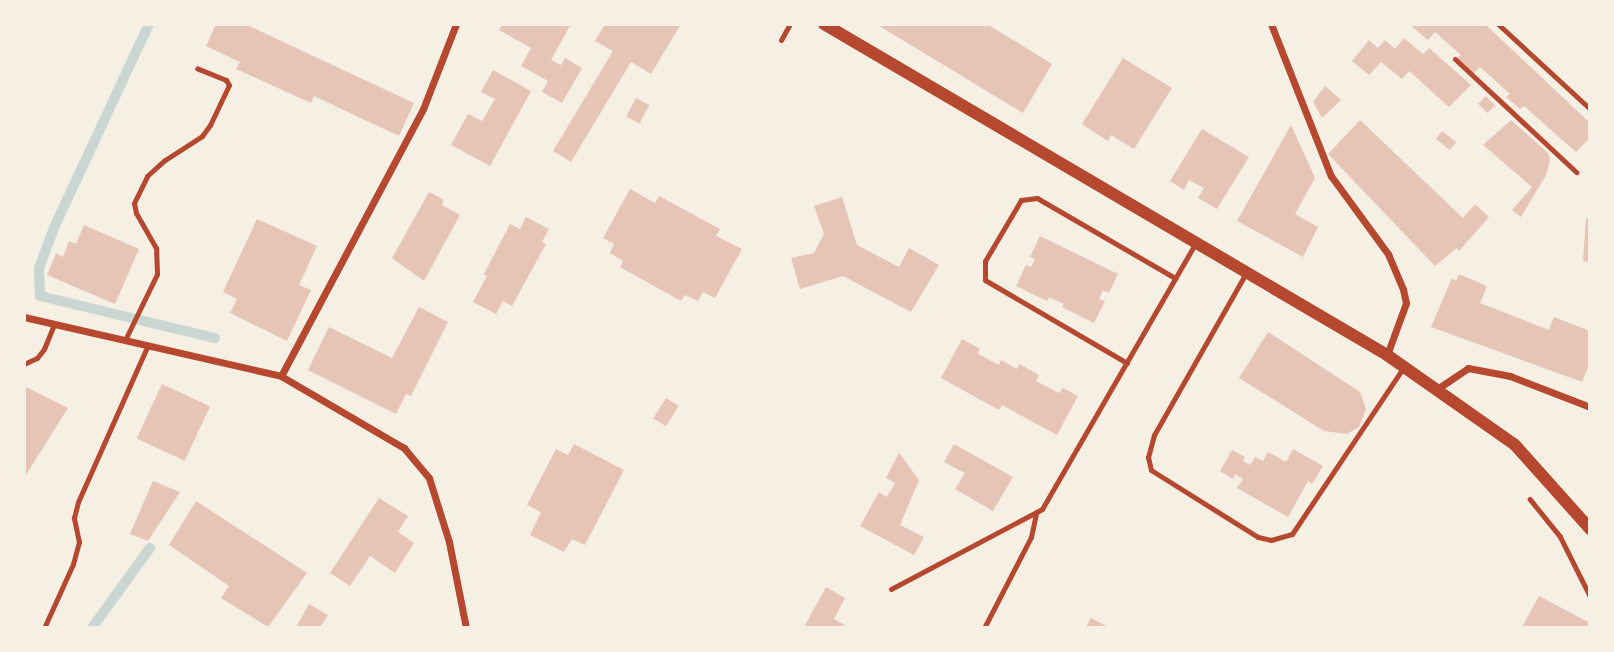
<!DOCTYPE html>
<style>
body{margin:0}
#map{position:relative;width:1614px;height:652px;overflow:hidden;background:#f6efe4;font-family:Helvetica,sans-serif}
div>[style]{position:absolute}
.stream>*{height:10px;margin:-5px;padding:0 5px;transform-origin:5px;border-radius:5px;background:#c9d6d2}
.building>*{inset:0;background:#e6c5b7;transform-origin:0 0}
.path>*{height:4.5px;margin:-2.25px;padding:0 2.25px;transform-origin:2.25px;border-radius:2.25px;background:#b5482f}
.service>*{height:5px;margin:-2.5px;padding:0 2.5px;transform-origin:2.5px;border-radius:2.5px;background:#b5482f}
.minor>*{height:7px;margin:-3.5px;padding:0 3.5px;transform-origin:3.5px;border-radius:3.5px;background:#b5482f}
.tertiary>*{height:12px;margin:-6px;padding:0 6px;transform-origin:6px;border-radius:6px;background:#b5482f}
span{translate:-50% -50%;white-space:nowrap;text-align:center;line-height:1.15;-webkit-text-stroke:7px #f6efe4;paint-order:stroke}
.frame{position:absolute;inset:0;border:26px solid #f6efe4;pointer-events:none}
</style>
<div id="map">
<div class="stream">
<i style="left:149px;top:24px;width:225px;rotate:115deg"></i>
<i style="left:54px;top:228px;width:43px;rotate:110.6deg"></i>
<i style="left:39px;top:268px;width:28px;rotate:88deg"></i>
<i style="left:40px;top:296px;width:180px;rotate:13.5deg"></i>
<i style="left:92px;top:628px;width:99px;rotate:-54.1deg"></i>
</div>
<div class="building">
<i style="clip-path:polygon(216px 24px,245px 24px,414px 103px,399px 136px,314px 96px,311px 103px,236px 69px,240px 62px,206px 46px)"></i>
<i style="clip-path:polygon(502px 24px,571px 24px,551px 60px,561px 65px,565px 58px,582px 68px,562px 103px,542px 92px,548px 81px,521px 66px,531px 48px,499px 30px)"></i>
<i style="clip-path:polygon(605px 24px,681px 24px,651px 74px,631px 62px,571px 162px,553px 151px,613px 51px,595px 41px)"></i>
<i style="clip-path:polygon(876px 24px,987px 24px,1052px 64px,1023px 113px)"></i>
<i style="clip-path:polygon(1409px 24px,1485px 24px,1590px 123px,1590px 138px,1576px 152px,1524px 106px,1520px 109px,1506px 97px,1510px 94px,1480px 67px,1472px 75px,1455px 60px,1461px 55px,1435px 32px,1428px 40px)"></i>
<i style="clip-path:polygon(1404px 38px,1423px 54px,1429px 48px,1471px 85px,1449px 107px,1409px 71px,1402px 79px,1381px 62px,1369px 75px,1352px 61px,1369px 40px,1378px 48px,1385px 40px,1395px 49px)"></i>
<i style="clip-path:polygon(1123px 58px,1172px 88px,1134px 149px,1111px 135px,1108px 141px,1082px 124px)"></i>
<i style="clip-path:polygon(493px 70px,531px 91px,490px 166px,451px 145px,468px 114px,482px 121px,495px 99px,481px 92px)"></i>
<i style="clip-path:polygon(1325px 86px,1341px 100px,1322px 118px,1313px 102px)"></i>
<i style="left:1486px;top:96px;width:13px;height:11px;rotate:45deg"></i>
<i style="left:636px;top:98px;width:15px;height:21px;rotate:28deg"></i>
<i style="clip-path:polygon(1360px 120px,1463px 218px,1475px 204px,1489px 217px,1459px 251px,1457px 248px,1435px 266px,1328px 154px)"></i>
<i style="clip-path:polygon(1511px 120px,1548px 153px,1550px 160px,1546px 175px,1521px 217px,1512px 210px,1532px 187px,1483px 145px)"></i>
<i style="clip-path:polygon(1291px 125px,1315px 178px,1295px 214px,1318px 227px,1303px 257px,1237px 221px)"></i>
<i style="clip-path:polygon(1202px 129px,1249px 157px,1217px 209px,1198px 198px,1204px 188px,1189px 180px,1184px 190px,1170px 181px)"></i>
<i style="left:1442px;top:131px;width:18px;height:10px;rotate:38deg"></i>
<i style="clip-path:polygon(630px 189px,655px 203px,659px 196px,720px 229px,716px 236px,742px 249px,715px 298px,703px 292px,698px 301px,685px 295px,681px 301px,620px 267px,623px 261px,610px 253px,614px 244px,603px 238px)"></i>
<i style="clip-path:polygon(429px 192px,444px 200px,442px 205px,460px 215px,424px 281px,392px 258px)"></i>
<i style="clip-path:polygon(842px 197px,857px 245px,899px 267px,909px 248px,939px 265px,911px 312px,843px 276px,800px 289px,791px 258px,814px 253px,824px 234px,814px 206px)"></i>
<i style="clip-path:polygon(526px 217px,549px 229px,542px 242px,546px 244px,512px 306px,503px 301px,496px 314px,473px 302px,487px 276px,484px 274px,510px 224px,520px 229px)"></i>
<i style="clip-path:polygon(1586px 218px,1590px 219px,1590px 262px,1583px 261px)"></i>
<i style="clip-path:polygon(257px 219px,317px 246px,299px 285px,311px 290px,287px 341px,230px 313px,237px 299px,223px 292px)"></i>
<i style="clip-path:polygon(84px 225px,139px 249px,115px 304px,47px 275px,56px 253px,63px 257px,69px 241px,76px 244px)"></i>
<i style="clip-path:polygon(1040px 236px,1118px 274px,1109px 293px,1103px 290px,1099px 299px,1105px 301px,1094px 323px,1062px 307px,1064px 304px,1049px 297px,1047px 301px,1016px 286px,1026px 265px,1031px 267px,1035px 259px,1030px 257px)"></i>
<i style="clip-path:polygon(1459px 274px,1487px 286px,1480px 303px,1549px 330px,1554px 317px,1590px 331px,1590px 363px,1582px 382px,1431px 327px,1452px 278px,1456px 281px)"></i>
<i style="clip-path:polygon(419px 307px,448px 322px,411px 396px,406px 394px,396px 414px,308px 370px,329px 327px,392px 358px)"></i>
<i style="clip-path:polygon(1268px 332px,1360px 392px,1366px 409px,1359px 427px,1347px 434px,1324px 431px,1239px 378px)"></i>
<i style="clip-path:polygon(962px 339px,980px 349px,978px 354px,999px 365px,1001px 360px,1017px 369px,1019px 364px,1039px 375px,1036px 381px,1059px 393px,1063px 388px,1078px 396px,1057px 435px,1002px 405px,999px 410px,941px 378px)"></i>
<i style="left:162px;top:384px;width:53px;height:60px;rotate:25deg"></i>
<i style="clip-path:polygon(24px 386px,68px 408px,24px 478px)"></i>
<i style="left:666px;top:398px;width:15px;height:24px;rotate:32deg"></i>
<i style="clip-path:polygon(574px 444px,624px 470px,585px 545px,572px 539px,564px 552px,530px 535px,541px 512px,527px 505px,556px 449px,568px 455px)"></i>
<i style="clip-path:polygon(954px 444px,1013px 477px,993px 511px,955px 489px,965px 473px,944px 462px)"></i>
<i style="clip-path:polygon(1293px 449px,1323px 466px,1312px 484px,1308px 481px,1288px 517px,1237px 488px,1243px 479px,1235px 474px,1233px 479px,1220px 471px,1232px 450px,1245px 457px,1243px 461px,1250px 465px,1255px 457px,1263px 461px,1268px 452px,1286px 462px)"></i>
<i style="clip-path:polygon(899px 453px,919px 480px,900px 525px,924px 537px,914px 555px,860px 526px,879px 492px,887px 497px,895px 483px,886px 478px)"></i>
<i style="clip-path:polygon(153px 481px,180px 492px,148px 541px,130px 534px)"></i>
<i style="clip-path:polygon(379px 498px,408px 516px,398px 532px,414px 543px,395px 573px,370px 556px,350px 586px,330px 573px)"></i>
<i style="clip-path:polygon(196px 501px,307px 573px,268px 627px,221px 598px,229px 586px,169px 545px)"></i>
<i style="clip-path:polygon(826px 587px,845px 598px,834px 619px,848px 627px,804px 627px)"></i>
<i style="clip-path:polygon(1539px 596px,1590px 623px,1590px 627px,1522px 627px)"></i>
<i style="clip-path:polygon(309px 604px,328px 615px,320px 627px,296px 627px)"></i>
<i style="clip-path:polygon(1091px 618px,1108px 627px,1086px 627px)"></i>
</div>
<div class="path">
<i style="left:1530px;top:499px;width:48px;rotate:51deg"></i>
<i style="left:1560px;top:536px;width:67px;rotate:63.4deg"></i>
</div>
<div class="service">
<i style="left:1498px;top:24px;width:125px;rotate:42.7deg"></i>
<i style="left:781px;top:40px;width:18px;rotate:-61deg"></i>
<i style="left:1455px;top:59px;width:166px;rotate:43deg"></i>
<i style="left:1246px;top:273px;width:186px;rotate:119.6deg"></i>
<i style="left:1154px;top:435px;width:23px;rotate:105deg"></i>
<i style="left:1148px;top:457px;width:13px;rotate:77deg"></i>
<i style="left:1151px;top:470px;width:126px;rotate:32.1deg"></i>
<i style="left:1258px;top:537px;width:13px;rotate:13deg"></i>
<i style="left:1271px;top:540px;width:22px;rotate:-16deg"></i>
<i style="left:1292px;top:534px;width:201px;rotate:-56.2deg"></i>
<i style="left:125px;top:340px;width:73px;rotate:-64.1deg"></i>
<i style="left:157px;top:274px;width:26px;rotate:-92deg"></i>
<i style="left:156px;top:248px;width:40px;rotate:-119.7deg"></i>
<i style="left:136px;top:213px;width:10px;rotate:-101deg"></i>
<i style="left:134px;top:203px;width:30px;rotate:-64deg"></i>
<i style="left:147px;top:176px;width:24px;rotate:-42deg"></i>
<i style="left:165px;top:160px;width:44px;rotate:-33deg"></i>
<i style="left:202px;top:136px;width:14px;rotate:-54deg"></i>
<i style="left:210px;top:125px;width:44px;rotate:-64.6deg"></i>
<i style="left:229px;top:85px;width:6px;rotate:-121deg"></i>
<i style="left:226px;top:80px;width:31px;rotate:-158deg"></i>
<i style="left:1127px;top:363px;width:164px;rotate:-149.7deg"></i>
<i style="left:985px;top:280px;width:19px;rotate:-90deg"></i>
<i style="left:985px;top:261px;width:71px;rotate:-59.5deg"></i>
<i style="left:1021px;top:200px;width:16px;rotate:-7deg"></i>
<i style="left:1037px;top:198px;width:160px;rotate:30.1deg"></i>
<i style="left:24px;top:364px;width:14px;rotate:-25deg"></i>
<i style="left:37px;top:358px;width:11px;rotate:-52deg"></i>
<i style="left:44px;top:349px;width:27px;rotate:-68deg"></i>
<i style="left:891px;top:589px;width:171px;rotate:-27.9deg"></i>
<i style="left:1042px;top:509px;width:306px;rotate:-60deg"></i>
<i style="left:44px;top:628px;width:70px;rotate:-65.6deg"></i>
<i style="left:73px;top:564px;width:23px;rotate:-75deg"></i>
<i style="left:79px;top:542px;width:25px;rotate:-102deg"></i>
<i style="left:74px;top:518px;width:16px;rotate:-76deg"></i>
<i style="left:78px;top:502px;width:172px;rotate:-66deg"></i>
<i style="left:984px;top:628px;width:102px;rotate:-62.7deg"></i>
<i style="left:1031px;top:537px;width:25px;rotate:-78deg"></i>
</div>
<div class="minor">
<i style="left:1271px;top:24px;width:163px;rotate:68.5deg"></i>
<i style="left:1331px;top:176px;width:97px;rotate:53.8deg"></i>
<i style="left:1388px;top:254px;width:38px;rotate:67deg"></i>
<i style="left:1403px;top:289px;width:14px;rotate:78deg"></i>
<i style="left:1406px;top:303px;width:55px;rotate:110.1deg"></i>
<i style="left:24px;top:317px;width:264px;rotate:12.9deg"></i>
<i style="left:281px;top:376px;width:143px;rotate:30.3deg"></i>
<i style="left:404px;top:448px;width:39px;rotate:50deg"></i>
<i style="left:429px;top:478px;width:67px;rotate:72.6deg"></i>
<i style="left:449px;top:542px;width:88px;rotate:78.8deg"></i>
<i style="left:281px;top:376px;width:302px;rotate:-62deg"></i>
<i style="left:423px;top:109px;width:91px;rotate:-68.8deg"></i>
<i style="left:1437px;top:389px;width:37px;rotate:-34deg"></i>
<i style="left:1468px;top:368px;width:43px;rotate:10.8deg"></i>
<i style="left:1510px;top:376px;width:86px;rotate:21.2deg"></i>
</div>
<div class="tertiary">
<i style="left:824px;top:24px;width:653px;rotate:30.45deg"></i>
<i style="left:1387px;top:355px;width:156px;rotate:35.1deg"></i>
<i style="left:1515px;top:445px;width:113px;rotate:48.2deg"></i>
</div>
<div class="frame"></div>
</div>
